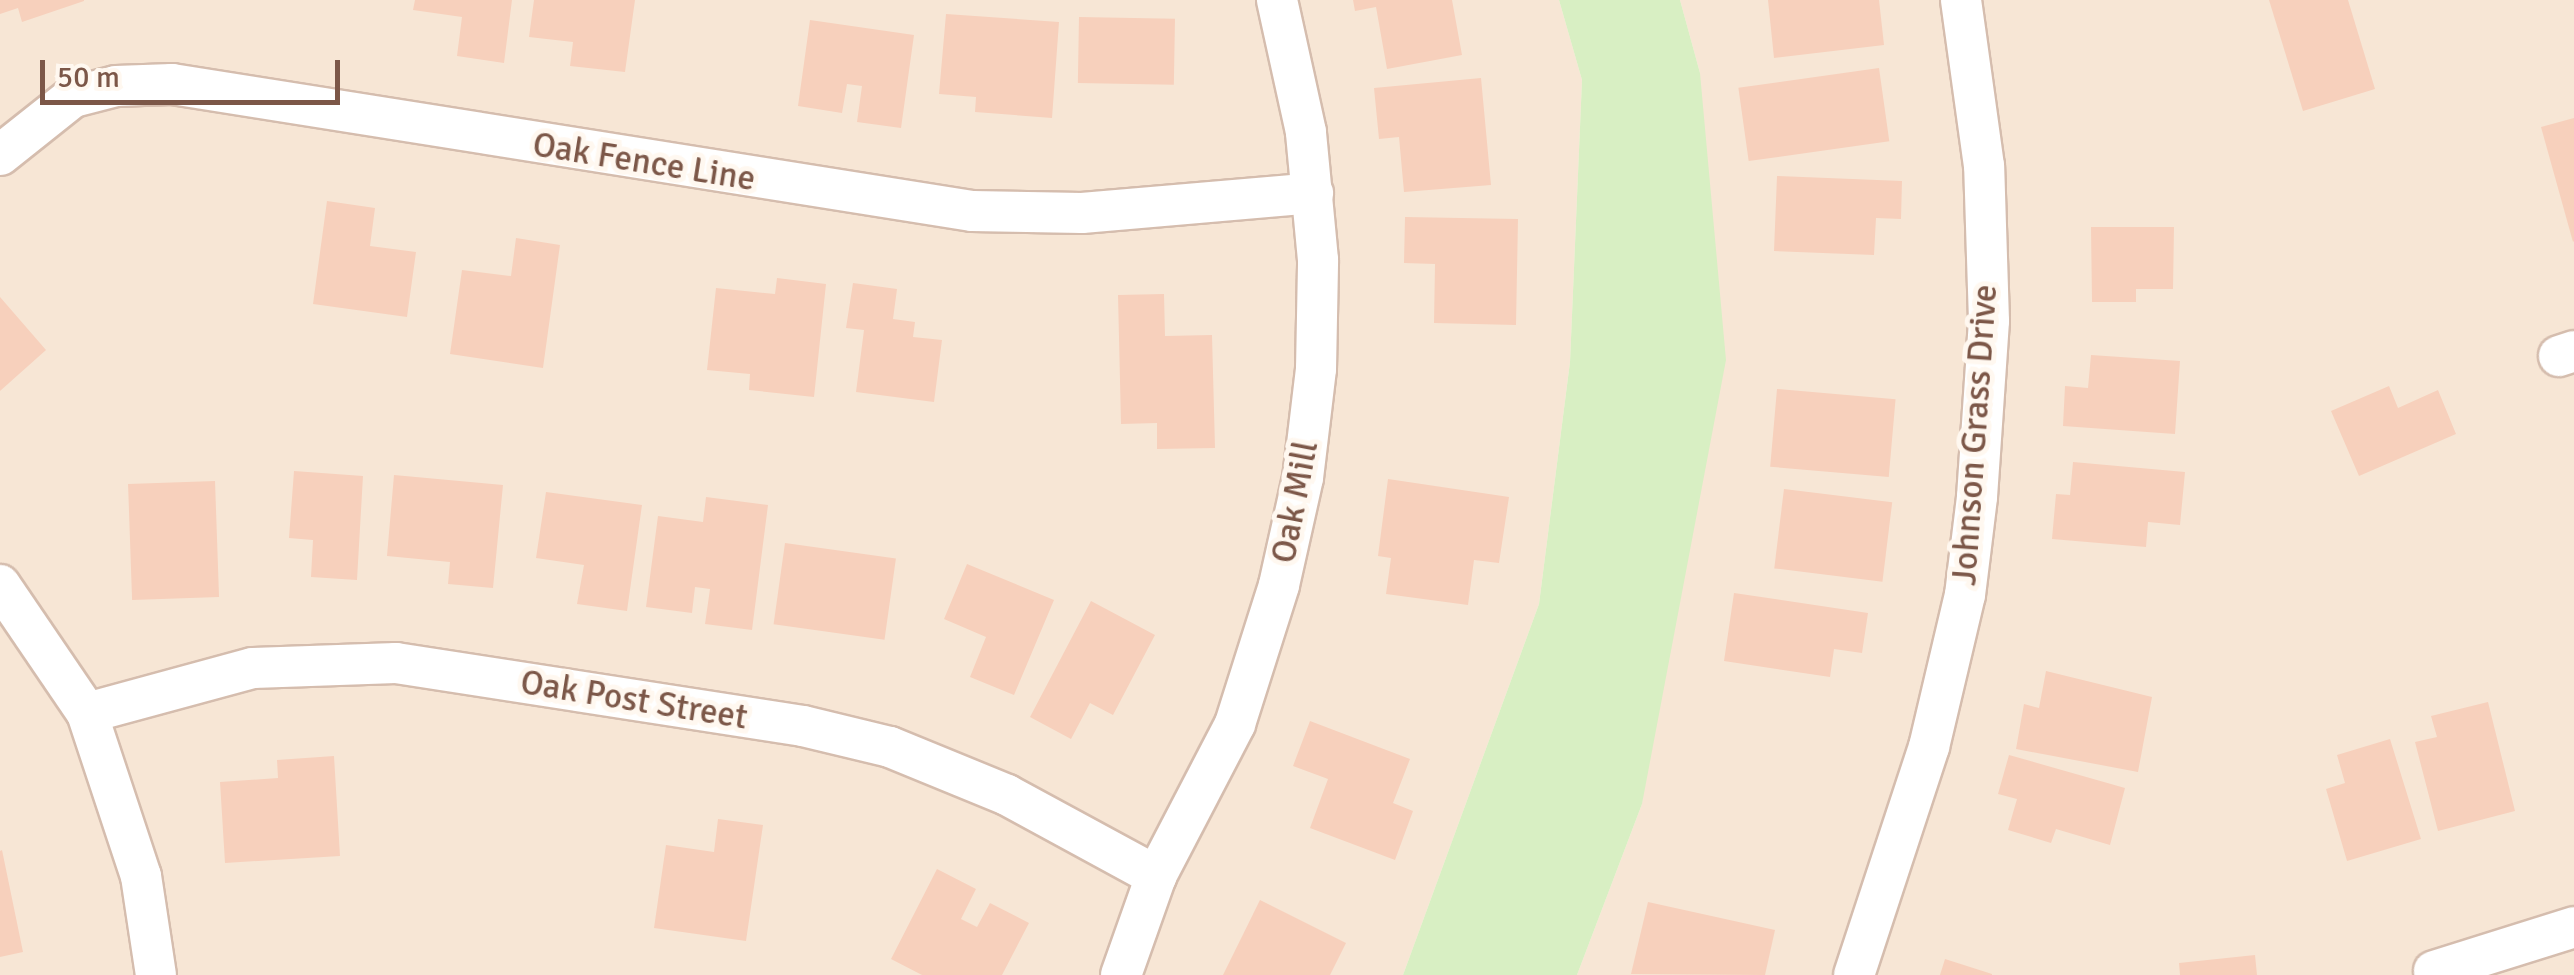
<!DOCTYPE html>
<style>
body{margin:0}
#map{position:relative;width:2574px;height:975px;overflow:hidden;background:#fff4e8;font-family:Signika,sans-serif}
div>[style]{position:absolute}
.residential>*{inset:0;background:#f7e6d5}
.green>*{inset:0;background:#d8efc3}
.building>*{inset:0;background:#f7d0bc;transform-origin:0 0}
.roads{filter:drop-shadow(2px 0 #d5bdae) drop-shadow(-2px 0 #d5bdae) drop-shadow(0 2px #d5bdae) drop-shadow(0 -2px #d5bdae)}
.street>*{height:40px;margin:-20px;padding:0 20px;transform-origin:20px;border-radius:20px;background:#fff}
span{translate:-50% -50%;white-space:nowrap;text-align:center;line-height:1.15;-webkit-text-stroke:10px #fff8f0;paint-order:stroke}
.street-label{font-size:35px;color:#7c5748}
.scale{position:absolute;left:40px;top:60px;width:300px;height:45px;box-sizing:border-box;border:5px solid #7c5748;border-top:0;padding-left:12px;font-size:30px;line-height:35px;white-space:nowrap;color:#7c5748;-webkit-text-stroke:8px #fff8f0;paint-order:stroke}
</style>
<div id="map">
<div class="residential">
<i style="clip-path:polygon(0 0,1559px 0,1582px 80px,1570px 362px,1539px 604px,1403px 975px,0 975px)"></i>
<i style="clip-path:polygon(1680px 0,2574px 0,2574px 975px,1577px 975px,1642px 804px,1700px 73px)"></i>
</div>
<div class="green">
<i style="clip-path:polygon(1559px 0,1680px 0,1700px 73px,1726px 360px,1642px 804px,1577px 975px,1403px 975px,1539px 604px,1570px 362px,1582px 80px)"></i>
</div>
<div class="building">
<i style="clip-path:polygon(0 0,84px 0,84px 1px,22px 22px,18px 8px,0 14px)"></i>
<i style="clip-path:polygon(415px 0,512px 0,504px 63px,457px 56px,462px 17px,413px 10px)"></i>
<i style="clip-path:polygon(534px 0,635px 0,625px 72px,570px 66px,573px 42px,529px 37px)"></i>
<i style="clip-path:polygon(1353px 0,1452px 0,1462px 55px,1387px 69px,1376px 7px,1355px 11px)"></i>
<i style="clip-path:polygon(1768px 0,1879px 0,1884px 45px,1774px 58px)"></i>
<i style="clip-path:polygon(2269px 0,2348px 0,2375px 89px,2303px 111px)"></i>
<i style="clip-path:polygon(946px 14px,1059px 22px,1052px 118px,975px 112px,976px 97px,939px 94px)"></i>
<i style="left:1079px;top:17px;width:96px;height:66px;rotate:1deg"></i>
<i style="clip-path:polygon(810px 20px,914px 35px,901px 128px,857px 122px,862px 86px,847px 84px,842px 113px,798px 106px)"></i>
<i style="left:1879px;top:68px;width:74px;height:142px;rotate:82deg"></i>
<i style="clip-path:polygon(1481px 78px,1491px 185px,1404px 192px,1399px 137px,1379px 139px,1374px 88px)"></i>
<i style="clip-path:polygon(2574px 118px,2574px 241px,2573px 242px,2541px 127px)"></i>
<i style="clip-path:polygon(1777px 176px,1902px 181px,1901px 219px,1876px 218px,1874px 255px,1774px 251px)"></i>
<i style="clip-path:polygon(327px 201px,375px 208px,370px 246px,416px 252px,407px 317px,313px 304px)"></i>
<i style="clip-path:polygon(1405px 217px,1518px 219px,1516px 325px,1434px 323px,1435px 264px,1404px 263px)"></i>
<i style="clip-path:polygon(2091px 227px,2174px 227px,2173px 289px,2136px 289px,2136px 302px,2092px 302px)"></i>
<i style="clip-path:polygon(516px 238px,560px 245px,543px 368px,450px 354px,462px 270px,511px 276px)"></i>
<i style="clip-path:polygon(777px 278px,826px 284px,814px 397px,749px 390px,750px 374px,707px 370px,716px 288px,775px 294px)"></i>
<i style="clip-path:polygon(853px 283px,897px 289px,893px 319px,915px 322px,913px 337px,942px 340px,934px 402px,856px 392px,864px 330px,846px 328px)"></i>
<i style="clip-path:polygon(1164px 294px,1165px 336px,1212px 335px,1215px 448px,1157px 449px,1157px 423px,1121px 424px,1118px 295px)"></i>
<i style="clip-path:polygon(0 297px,46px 350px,0 391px)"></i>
<i style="clip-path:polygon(2091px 355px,2180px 361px,2175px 434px,2063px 426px,2065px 386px,2088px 388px)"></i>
<i style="clip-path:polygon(2389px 386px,2398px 408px,2438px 390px,2456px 434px,2359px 476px,2331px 411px)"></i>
<i style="left:1777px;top:389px;width:119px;height:78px;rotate:5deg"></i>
<i style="clip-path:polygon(2073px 462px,2185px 472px,2180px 525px,2148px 522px,2146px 547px,2052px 539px,2056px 494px,2070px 495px)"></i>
<i style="clip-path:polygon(294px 471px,363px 476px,357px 580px,311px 577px,313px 540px,289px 538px)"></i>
<i style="clip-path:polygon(394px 475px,503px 485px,493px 588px,448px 584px,450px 562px,387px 556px)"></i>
<i style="clip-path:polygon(1388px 479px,1509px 497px,1499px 563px,1474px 560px,1468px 605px,1386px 594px,1391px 558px,1378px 556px)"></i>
<i style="left:215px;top:481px;width:116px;height:87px;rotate:88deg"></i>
<i style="left:1784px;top:489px;width:109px;height:80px;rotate:7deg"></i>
<i style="clip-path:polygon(546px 492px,642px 505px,627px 611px,577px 604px,584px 565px,536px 558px)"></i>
<i style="clip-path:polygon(706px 497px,768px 505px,752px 630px,705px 624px,710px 589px,695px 587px,692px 613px,646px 607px,658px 516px,703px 522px)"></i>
<i style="left:785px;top:543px;width:112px;height:82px;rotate:8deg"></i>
<i style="clip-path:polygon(967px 564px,1054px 600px,1014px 695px,970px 677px,986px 637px,944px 619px)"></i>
<i style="clip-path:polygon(1734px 593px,1868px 613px,1862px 653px,1834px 649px,1830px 677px,1724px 661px)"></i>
<i style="clip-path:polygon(1091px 601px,1155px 635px,1113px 715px,1090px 703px,1071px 739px,1030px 717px)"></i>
<i style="clip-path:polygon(2046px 671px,2152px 697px,2138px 772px,2016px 749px,2024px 704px,2039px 708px)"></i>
<i style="clip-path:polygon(2488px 702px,2515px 811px,2438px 831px,2415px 742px,2437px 737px,2431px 716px)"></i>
<i style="clip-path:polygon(1310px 721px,1410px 759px,1393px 803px,1413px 811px,1395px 860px,1310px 828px,1328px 779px,1293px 766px)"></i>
<i style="clip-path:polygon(2390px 739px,2421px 839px,2347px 861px,2326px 789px,2345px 783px,2337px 755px)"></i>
<i style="clip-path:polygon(2009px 755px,2125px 788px,2110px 845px,2056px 829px,2051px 843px,2008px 830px,2017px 799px,1998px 794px)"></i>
<i style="clip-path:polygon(334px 756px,340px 856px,225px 863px,220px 782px,278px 778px,277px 760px)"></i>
<i style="clip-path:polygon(718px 819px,763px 825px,746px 941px,654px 928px,666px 845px,714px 852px)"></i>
<i style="clip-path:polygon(2px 850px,23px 952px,0 957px,0 851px)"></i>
<i style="clip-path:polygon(937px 869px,976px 889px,961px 919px,977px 927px,990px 903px,1029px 923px,1002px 975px,922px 975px,891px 959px)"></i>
<i style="clip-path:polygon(1260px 900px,1346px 943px,1330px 975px,1223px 975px)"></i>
<i style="clip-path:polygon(1648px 902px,1775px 930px,1765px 975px,1631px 974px)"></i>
<i style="clip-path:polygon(2255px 955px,2257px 975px,2180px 975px,2179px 963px)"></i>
<i style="clip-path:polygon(1945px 959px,1992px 974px,1992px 975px,1940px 975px)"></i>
</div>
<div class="roads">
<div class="street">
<i style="left:0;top:155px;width:93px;rotate:-38.5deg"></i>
<i style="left:73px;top:97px;width:44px;rotate:-14.3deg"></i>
<i style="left:116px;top:86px;width:56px;rotate:-2deg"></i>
<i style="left:172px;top:84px;width:810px;rotate:9.02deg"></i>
<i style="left:972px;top:211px;width:110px;rotate:1deg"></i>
<i style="left:1082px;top:213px;width:232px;rotate:-4.9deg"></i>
<i style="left:2559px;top:356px;width:16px;rotate:-18deg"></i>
<i style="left:0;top:585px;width:155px;rotate:55.8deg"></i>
<i style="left:87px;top:713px;width:172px;rotate:71.7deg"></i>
<i style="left:141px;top:876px;width:100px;rotate:81.4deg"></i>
<i style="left:87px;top:713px;width:172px;rotate:-15.2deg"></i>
<i style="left:253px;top:668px;width:143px;rotate:-2deg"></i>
<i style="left:396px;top:663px;width:412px;rotate:8.8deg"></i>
<i style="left:803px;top:726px;width:89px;rotate:13.6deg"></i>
<i style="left:890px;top:747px;width:126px;rotate:22.3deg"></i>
<i style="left:1007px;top:795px;width:170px;rotate:28.5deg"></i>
<i style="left:2434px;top:971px;width:147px;rotate:-17.4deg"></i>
<i style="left:1121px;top:975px;width:105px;rotate:-70.5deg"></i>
<i style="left:1156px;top:876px;width:171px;rotate:-62.5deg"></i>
<i style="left:1235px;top:724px;width:146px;rotate:-72.4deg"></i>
<i style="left:1279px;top:585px;width:110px;rotate:-77.4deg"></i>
<i style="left:1303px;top:478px;width:110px;rotate:-83.2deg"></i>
<i style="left:1316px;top:369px;width:109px;rotate:-88.9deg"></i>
<i style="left:1318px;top:260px;width:129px;rotate:-95.4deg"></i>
<i style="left:1306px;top:132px;width:135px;rotate:-102.4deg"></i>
<i style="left:1854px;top:975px;width:240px;rotate:-71.8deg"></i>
<i style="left:1929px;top:747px;width:156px;rotate:-76.7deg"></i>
<i style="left:1965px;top:595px;width:99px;rotate:-83deg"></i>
<i style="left:1977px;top:497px;width:176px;rotate:-86.1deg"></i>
<i style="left:1989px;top:321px;width:155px;rotate:-91.8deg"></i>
<i style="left:1984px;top:166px;width:168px;rotate:-97.9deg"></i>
</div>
</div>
<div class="street-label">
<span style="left:644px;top:162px;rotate:9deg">Oak Fence Line</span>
<span style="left:1975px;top:435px;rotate:-86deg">Johnson Grass Drive</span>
<span style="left:1295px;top:502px;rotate:-79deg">Oak Mill</span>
<span style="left:634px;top:700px;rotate:9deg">Oak Post Street</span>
</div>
<div class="scale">50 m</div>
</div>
